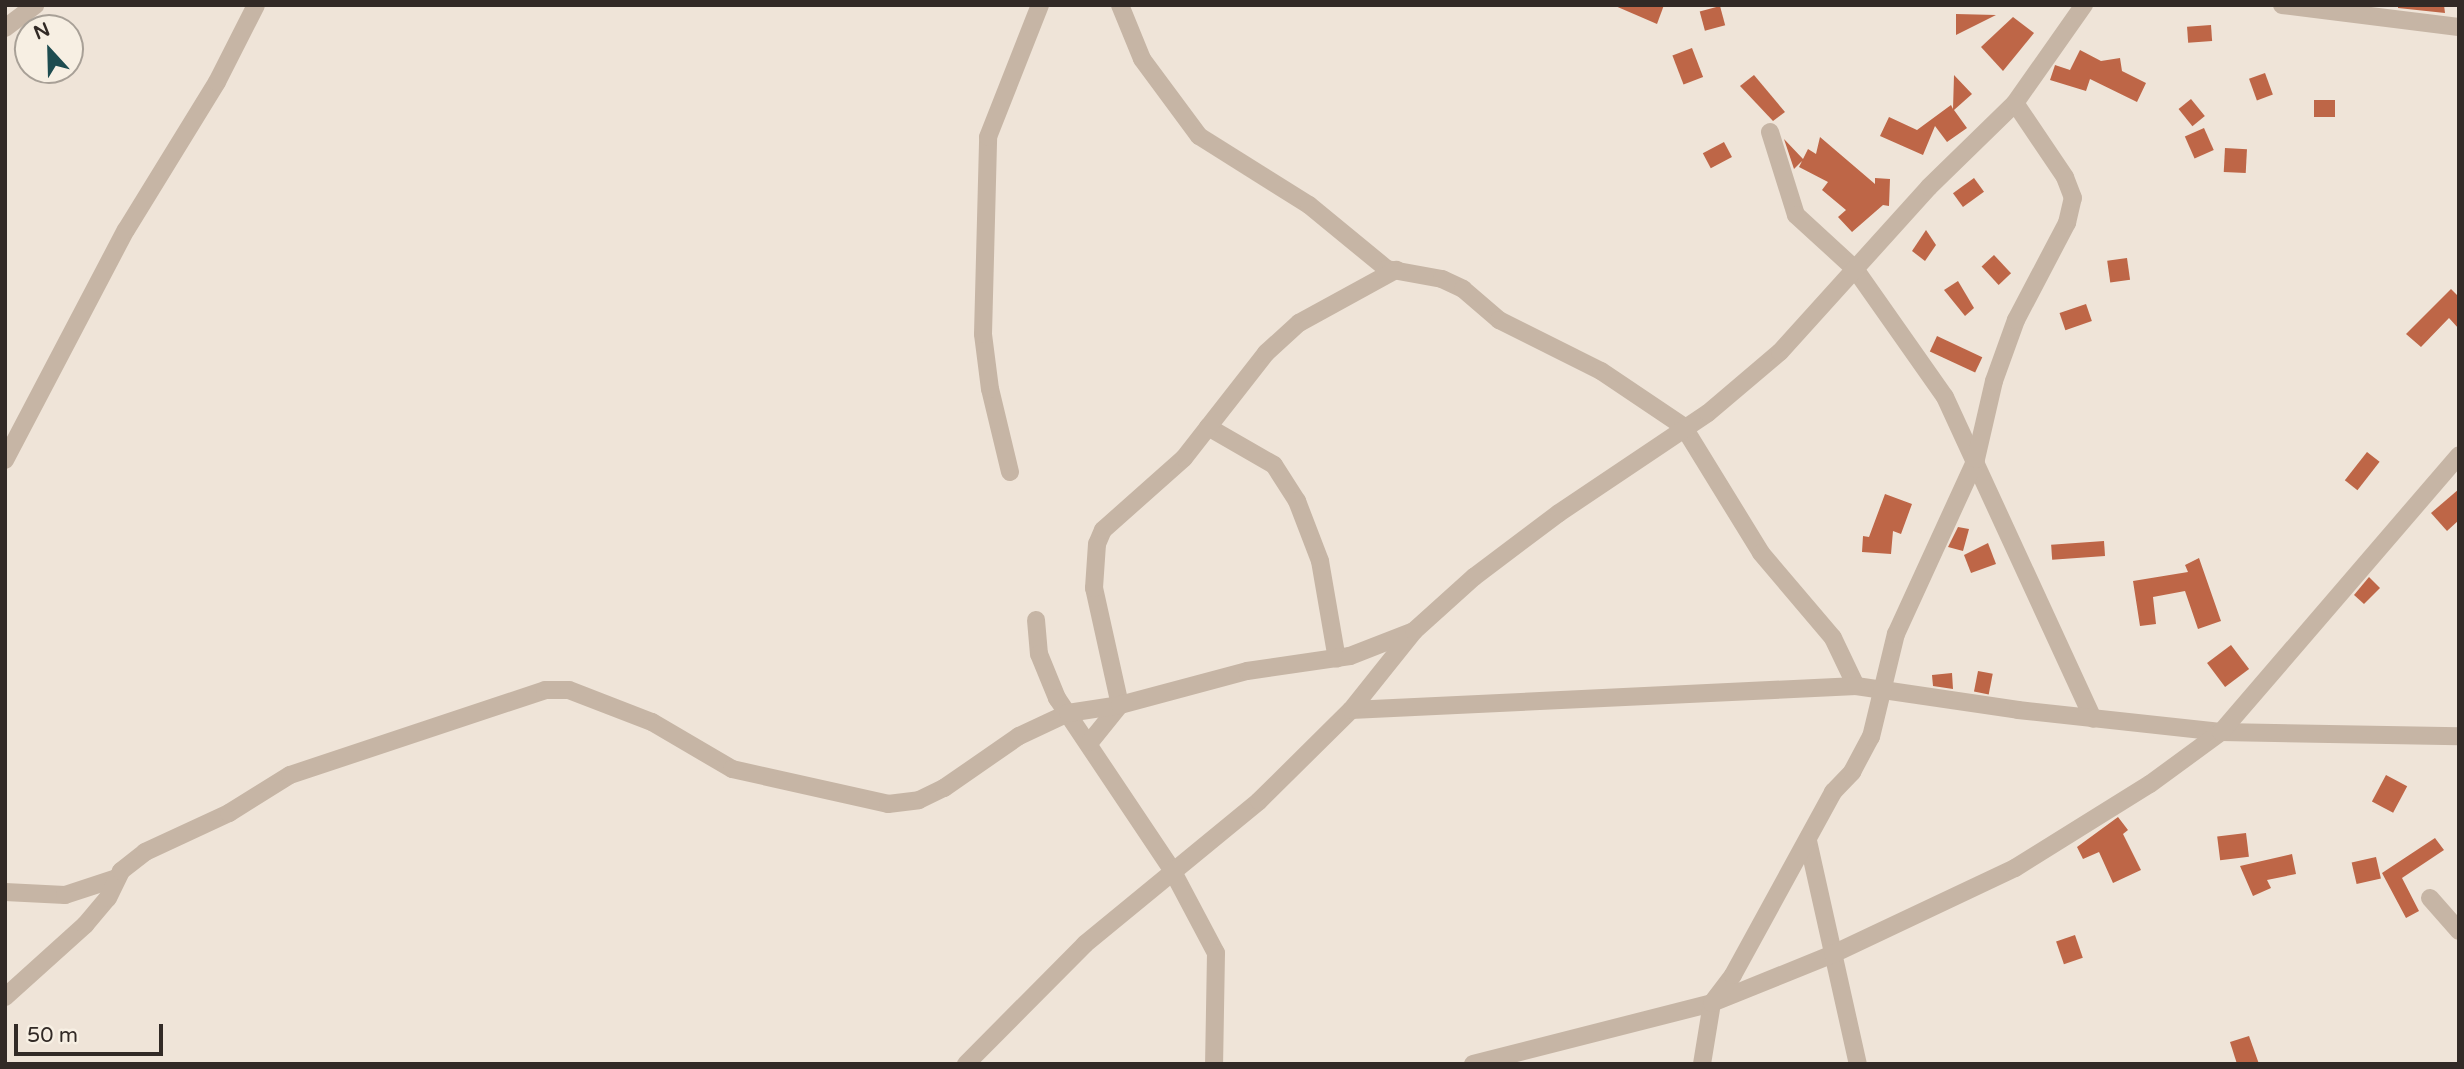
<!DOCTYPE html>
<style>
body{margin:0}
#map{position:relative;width:2464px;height:1069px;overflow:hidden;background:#efe4d8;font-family:"Varela Round",sans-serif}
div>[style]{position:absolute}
.building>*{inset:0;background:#be6647;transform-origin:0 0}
.minor>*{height:18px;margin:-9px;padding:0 9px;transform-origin:9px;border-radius:9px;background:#c6b5a5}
span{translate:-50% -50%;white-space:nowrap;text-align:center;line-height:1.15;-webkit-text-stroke:5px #f7efe3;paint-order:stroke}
.frame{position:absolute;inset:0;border:7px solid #322a26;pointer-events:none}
.north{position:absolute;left:14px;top:14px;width:70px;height:70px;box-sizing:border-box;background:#f7efe3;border:2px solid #a8a097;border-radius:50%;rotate:338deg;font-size:19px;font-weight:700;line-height:28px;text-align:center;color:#322a26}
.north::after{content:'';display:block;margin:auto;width:24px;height:32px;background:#1e4c50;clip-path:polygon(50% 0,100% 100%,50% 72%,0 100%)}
.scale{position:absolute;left:14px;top:1024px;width:149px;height:32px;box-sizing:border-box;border:4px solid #322a26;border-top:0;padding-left:9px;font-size:21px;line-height:24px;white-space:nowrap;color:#322a26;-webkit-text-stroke:5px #f7efe3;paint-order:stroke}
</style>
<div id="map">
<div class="building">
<i style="clip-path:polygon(1613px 5px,1664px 5px,1657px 24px)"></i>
<i style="clip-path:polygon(2398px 5px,2444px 5px,2445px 13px,2398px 8px)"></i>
<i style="left:1720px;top:6px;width:20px;height:21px;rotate:75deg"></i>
<i style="clip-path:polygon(1956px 14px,1996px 15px,1956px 35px)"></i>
<i style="clip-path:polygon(2013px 17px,2034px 33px,2003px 71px,1981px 47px)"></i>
<i style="left:2211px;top:25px;width:16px;height:24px;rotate:86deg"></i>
<i style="left:1692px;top:48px;width:31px;height:21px;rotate:69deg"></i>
<i style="clip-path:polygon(2080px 50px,2101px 61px,2120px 58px,2122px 71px,2146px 83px,2137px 102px,2090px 79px,2086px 91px,2050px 80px,2055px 65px,2070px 70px)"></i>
<i style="left:2265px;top:73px;width:23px;height:17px;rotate:70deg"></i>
<i style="clip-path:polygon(1754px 75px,1785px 112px,1773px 121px,1740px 86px)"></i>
<i style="clip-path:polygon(1954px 75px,1972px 94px,1954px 110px,1967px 128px,1947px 142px,1935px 126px,1923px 155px,1880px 136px,1889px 117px,1917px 130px,1951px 105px,1953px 109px)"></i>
<i style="left:2191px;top:99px;width:22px;height:16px;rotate:51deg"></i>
<i style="left:2314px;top:100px;width:21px;height:17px"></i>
<i style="left:2204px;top:128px;width:24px;height:21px;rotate:66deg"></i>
<i style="clip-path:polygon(1820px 137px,1875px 184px,1875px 178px,1890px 179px,1889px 206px,1883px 205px,1852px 232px,1838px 217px,1846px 210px,1822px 190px,1828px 182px,1799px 167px,1802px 161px,1794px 169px,1784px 139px,1803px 159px,1808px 149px,1816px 154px)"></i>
<i style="left:1724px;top:142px;width:17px;height:24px;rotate:62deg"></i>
<i style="left:2225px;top:148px;width:22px;height:24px;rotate:3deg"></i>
<i style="left:1974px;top:178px;width:17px;height:26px;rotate:54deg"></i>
<i style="clip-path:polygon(1926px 230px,1936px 245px,1925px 261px,1912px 251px)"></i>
<i style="left:1994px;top:255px;width:25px;height:17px;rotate:47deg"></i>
<i style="left:2127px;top:258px;width:22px;height:20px;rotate:82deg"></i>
<i style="clip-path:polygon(1958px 281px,1974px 308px,1965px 316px,1944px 290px)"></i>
<i style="clip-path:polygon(2451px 289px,2459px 297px,2459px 329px,2449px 318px,2421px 347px,2406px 334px)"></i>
<i style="left:2086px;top:304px;width:18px;height:28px;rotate:71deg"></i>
<i style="left:1937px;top:336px;width:50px;height:17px;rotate:25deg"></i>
<i style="left:2367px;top:452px;width:16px;height:36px;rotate:38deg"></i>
<i style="clip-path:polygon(2459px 489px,2459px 520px,2447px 531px,2431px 513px)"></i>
<i style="clip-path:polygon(1885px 494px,1912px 504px,1901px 534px,1893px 531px,1891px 554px,1862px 552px,1863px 536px,1869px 537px)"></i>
<i style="clip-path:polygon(1958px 527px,1969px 529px,1963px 551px,1948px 547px)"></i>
<i style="left:2104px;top:541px;width:15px;height:53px;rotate:86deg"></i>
<i style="clip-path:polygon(1988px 543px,1996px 564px,1971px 573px,1964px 555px)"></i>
<i style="clip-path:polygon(2199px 558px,2221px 621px,2198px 629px,2185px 591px,2153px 597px,2156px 624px,2140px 626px,2133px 581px,2188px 572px,2185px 565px)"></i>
<i style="clip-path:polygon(2369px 577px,2380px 588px,2364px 604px,2354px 595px)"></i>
<i style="left:2231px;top:645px;width:30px;height:30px;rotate:53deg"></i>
<i style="left:1978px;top:671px;width:15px;height:21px;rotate:11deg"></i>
<i style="clip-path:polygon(1952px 673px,1953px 689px,1933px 686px,1932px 675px)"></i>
<i style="left:2386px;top:775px;width:24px;height:30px;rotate:28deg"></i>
<i style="clip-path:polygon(2118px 817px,2128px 830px,2123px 834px,2141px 870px,2113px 883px,2099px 852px,2083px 859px,2077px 847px)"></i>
<i style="left:2246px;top:833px;width:24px;height:29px;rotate:83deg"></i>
<i style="clip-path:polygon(2435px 838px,2444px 850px,2402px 878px,2419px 911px,2406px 918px,2382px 873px)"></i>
<i style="clip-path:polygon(2292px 854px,2296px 874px,2267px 880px,2271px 888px,2253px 896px,2240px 866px)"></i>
<i style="left:2376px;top:857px;width:22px;height:25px;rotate:77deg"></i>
<i style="left:2075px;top:935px;width:24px;height:20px;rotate:71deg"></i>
<i style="clip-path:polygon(2249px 1036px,2259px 1064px,2237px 1064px,2230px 1042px)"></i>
</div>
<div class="minor">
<i style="left:1120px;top:5px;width:58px;rotate:67.8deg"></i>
<i style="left:1142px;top:59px;width:96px;rotate:53.5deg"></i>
<i style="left:1199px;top:136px;width:130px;rotate:32.1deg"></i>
<i style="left:1309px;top:205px;width:101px;rotate:39.4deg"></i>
<i style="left:1387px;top:269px;width:56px;rotate:10.3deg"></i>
<i style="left:1442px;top:279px;width:23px;rotate:25deg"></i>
<i style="left:1463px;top:289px;width:48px;rotate:40.7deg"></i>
<i style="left:1499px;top:320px;width:114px;rotate:26.6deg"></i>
<i style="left:1601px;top:371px;width:99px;rotate:33.9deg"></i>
<i style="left:1683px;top:426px;width:149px;rotate:58.4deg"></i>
<i style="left:1761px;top:553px;width:111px;rotate:49.7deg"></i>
<i style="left:1833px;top:638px;width:53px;rotate:64.4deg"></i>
<i style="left:2282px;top:5px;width:178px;rotate:7.1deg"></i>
<i style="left:5px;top:28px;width:38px;rotate:-37deg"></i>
<i style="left:1770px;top:132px;width:87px;rotate:72.6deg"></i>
<i style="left:1796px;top:215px;width:80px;rotate:42.5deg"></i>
<i style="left:1855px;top:269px;width:156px;rotate:54.9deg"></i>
<i style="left:1945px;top:397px;width:354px;rotate:65.3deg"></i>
<i style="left:1208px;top:427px;width:76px;rotate:29.9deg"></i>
<i style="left:1274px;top:465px;width:43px;rotate:57.4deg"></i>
<i style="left:1297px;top:501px;width:64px;rotate:69deg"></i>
<i style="left:1320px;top:561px;width:99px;rotate:80.2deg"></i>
<i style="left:5px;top:460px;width:260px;rotate:-62.3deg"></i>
<i style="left:126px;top:230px;width:174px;rotate:-58.4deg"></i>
<i style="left:217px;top:82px;width:86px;rotate:-63.1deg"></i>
<i style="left:1010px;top:472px;width:85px;rotate:-103.5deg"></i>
<i style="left:990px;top:389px;width:55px;rotate:-97.3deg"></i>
<i style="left:983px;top:334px;width:197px;rotate:-88.5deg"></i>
<i style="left:988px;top:137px;width:142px;rotate:-68.5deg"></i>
<i style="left:1036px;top:620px;width:34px;rotate:85deg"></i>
<i style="left:1039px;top:654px;width:48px;rotate:67.8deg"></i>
<i style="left:1057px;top:698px;width:207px;rotate:56.2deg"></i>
<i style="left:1172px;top:870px;width:94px;rotate:62.1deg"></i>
<i style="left:1216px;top:953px;width:111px;rotate:91deg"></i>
<i style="left:1120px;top:705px;width:120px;rotate:-102.5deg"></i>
<i style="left:1094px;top:588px;width:44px;rotate:-86.1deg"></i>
<i style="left:1097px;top:544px;width:15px;rotate:-67deg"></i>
<i style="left:1103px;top:530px;width:108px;rotate:-41.6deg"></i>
<i style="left:1184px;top:458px;width:133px;rotate:-52deg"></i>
<i style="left:1266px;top:353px;width:45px;rotate:-42.3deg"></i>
<i style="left:1299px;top:323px;width:111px;rotate:-28.7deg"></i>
<i style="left:1351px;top:710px;width:506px;rotate:-2.72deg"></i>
<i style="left:1856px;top:686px;width:164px;rotate:8.4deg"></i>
<i style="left:2018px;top:710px;width:204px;rotate:6.2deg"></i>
<i style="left:2221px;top:732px;width:238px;rotate:1deg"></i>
<i style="left:1090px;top:742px;width:48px;rotate:-51deg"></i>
<i style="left:1808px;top:841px;width:229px;rotate:77.4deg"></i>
<i style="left:5px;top:892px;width:60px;rotate:2.9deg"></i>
<i style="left:65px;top:895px;width:55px;rotate:-18.1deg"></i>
<i style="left:2430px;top:898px;width:44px;rotate:48.7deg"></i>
<i style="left:5px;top:997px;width:108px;rotate:-42deg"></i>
<i style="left:85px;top:925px;width:35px;rotate:-50deg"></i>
<i style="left:108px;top:898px;width:30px;rotate:-64deg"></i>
<i style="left:121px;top:871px;width:31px;rotate:-38deg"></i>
<i style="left:145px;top:852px;width:93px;rotate:-24.9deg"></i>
<i style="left:229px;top:813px;width:72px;rotate:-31.9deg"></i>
<i style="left:290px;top:775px;width:269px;rotate:-18.4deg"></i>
<i style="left:545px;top:690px;width:24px"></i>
<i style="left:569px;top:690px;width:89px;rotate:21.1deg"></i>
<i style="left:652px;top:722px;width:93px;rotate:30.4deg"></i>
<i style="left:732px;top:769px;width:160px;rotate:12.6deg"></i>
<i style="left:888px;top:804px;width:31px;rotate:-7deg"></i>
<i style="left:919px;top:800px;width:28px;rotate:-26deg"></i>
<i style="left:944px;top:788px;width:91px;rotate:-34.7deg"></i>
<i style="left:1019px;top:736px;width:54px;rotate:-25.1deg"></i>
<i style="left:1068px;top:713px;width:53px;rotate:-8.7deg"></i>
<i style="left:1120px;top:705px;width:131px;rotate:-15deg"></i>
<i style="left:1247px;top:671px;width:104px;rotate:-8.3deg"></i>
<i style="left:1350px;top:656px;width:69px;rotate:-21.3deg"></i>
<i style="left:966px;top:1064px;width:169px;rotate:-45.2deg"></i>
<i style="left:1085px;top:944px;width:225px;rotate:-39.4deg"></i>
<i style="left:1259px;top:801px;width:129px;rotate:-44.7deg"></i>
<i style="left:1351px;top:710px;width:101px;rotate:-51.4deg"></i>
<i style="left:1414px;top:631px;width:81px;rotate:-42deg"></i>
<i style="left:1474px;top:577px;width:106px;rotate:-37deg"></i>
<i style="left:1559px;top:513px;width:179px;rotate:-33.9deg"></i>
<i style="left:1708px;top:413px;width:94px;rotate:-40.3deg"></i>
<i style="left:1780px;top:352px;width:222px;rotate:-47.9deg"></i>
<i style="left:1929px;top:187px;width:120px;rotate:-44.3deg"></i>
<i style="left:2015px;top:103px;width:120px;rotate:-54.9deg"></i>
<i style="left:1473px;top:1064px;width:247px;rotate:-14.3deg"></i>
<i style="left:1712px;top:1003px;width:131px;rotate:-22deg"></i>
<i style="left:1833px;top:954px;width:201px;rotate:-25.3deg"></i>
<i style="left:2015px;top:868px;width:159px;rotate:-31.9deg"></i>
<i style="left:2150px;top:784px;width:88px;rotate:-36.2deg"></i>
<i style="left:2221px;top:732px;width:365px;rotate:-49.3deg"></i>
<i style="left:1702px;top:1064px;width:62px;rotate:-80.7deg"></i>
<i style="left:1712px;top:1003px;width:35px;rotate:-53deg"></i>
<i style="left:1733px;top:975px;width:209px;rotate:-61.3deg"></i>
<i style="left:1833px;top:792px;width:28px;rotate:-46deg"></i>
<i style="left:1852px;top:772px;width:40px;rotate:-62deg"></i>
<i style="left:1871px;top:737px;width:106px;rotate:-76.4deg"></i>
<i style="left:1896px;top:634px;width:192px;rotate:-65.4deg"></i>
<i style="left:1976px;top:459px;width:80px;rotate:-77deg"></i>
<i style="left:1994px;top:381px;width:65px;rotate:-70.2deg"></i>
<i style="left:2016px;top:320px;width:110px;rotate:-62.3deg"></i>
<i style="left:2067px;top:223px;width:26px;rotate:-77deg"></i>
<i style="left:2073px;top:198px;width:22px;rotate:-111deg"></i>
<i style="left:2065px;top:177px;width:89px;rotate:-124deg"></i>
</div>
<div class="frame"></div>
<div class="north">N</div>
<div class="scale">50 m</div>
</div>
